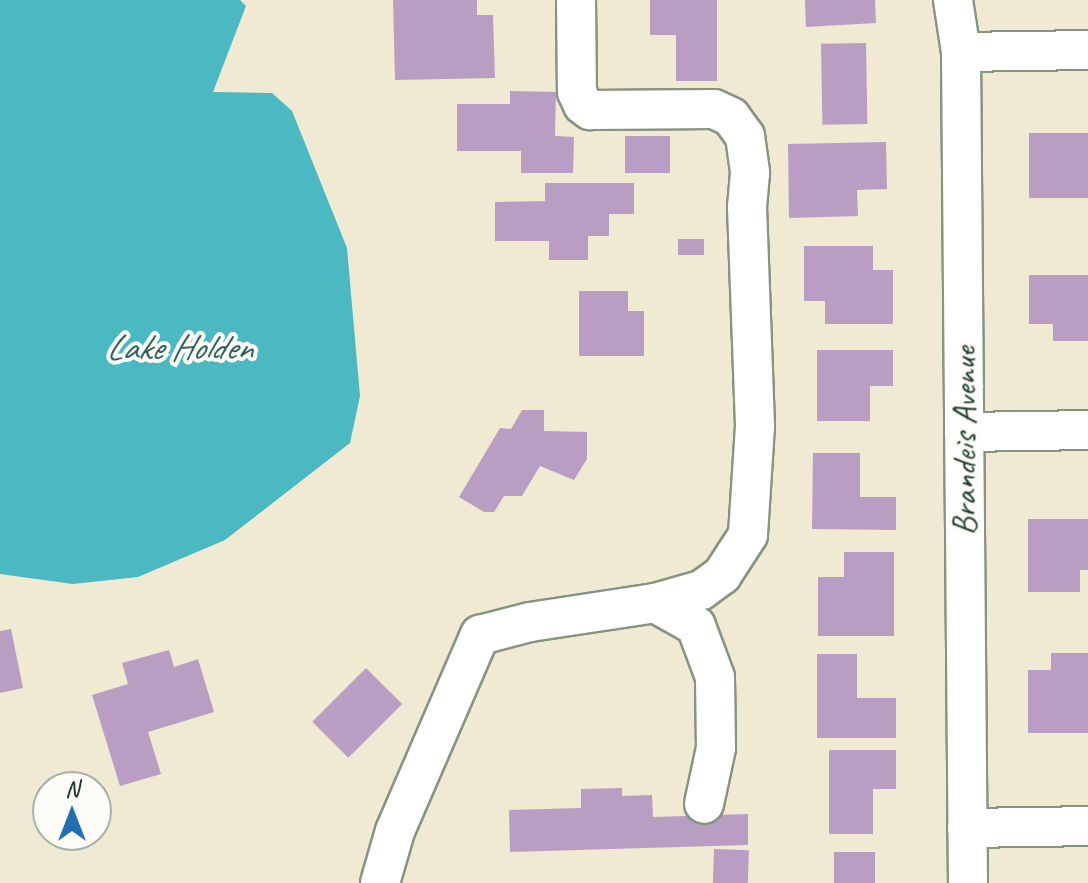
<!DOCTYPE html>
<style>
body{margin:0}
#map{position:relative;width:1088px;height:883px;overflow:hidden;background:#efead1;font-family:Caveat,sans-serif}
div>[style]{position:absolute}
.water>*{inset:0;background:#4ab9c2}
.building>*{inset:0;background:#b99ec4;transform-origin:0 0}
.roads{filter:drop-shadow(2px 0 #879482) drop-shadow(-2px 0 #879482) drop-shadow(0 2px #879482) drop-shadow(0 -2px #879482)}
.minor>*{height:38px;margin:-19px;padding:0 19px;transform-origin:19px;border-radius:19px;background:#fff}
span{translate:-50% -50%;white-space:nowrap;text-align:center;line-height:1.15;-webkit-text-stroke:8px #fdfcf7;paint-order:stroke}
.street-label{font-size:34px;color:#1f3d34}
.water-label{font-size:36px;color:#2c625f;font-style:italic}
.north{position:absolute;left:32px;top:771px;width:80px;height:80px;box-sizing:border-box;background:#fdfcf7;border:2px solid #a4b0a9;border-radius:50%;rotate:0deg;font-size:22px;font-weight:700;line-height:32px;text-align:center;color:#1f3d34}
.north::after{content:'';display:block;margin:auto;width:28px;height:36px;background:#1f6fb2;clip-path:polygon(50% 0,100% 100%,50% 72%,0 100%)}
</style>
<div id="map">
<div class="water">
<i style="clip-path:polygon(0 0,240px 0,246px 6px,213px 92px,272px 93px,292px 111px,347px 248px,360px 396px,350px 443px,225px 540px,138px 577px,73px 584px,0 574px)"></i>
</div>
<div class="building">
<i style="clip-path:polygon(393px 0,477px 0,477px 15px,493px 15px,495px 78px,395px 80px)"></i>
<i style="clip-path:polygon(650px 0,717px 0,717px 81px,676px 81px,676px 35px,650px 35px)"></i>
<i style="clip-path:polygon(805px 0,875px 0,876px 23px,806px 27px)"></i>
<i style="left:866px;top:43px;width:81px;height:45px;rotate:89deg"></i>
<i style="clip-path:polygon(510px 91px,556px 92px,555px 136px,574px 137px,573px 173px,521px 173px,521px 151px,457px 151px,457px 104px,510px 104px)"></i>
<i style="left:1029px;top:133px;width:59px;height:65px"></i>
<i style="left:625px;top:136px;width:45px;height:37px"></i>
<i style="clip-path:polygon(886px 142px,887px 189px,857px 190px,858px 216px,789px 218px,788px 144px)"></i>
<i style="clip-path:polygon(545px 183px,634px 183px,634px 214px,609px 214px,609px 236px,588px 236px,588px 260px,549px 260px,549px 241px,495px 241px,495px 202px,545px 201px)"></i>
<i style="left:678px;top:239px;width:26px;height:16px"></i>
<i style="clip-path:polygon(804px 246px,873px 246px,873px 270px,893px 270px,893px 324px,825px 324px,825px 301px,804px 301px)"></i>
<i style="clip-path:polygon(1029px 275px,1088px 275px,1088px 341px,1053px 341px,1053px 324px,1029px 324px)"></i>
<i style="clip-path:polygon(579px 291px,628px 291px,628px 311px,644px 311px,644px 356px,579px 356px)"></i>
<i style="clip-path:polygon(817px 350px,893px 350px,893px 386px,870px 386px,870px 421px,817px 421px)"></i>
<i style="clip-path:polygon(522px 410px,544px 410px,544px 431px,587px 432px,587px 459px,574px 480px,540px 466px,522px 496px,504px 496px,494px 512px,484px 512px,459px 497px,500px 428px,511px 429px)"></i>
<i style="clip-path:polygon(813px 453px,860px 453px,860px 497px,896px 497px,896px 530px,812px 529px)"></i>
<i style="clip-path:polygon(1028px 519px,1088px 519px,1088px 570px,1080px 570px,1080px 592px,1028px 592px)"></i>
<i style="clip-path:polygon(844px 552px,894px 552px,894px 636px,818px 636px,818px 577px,844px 577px)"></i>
<i style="clip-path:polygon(11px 629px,23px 688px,0 693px,0 631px)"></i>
<i style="clip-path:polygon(169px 650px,174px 667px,198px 659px,214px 712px,148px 732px,161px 774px,120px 786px,92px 695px,128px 684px,122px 663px)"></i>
<i style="clip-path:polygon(1051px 653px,1088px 653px,1088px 733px,1028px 733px,1028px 670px,1051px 670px)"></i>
<i style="clip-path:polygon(817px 654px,857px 654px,857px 698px,896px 698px,896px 738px,817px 738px)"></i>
<i style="left:366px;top:668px;width:51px;height:76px;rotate:45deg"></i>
<i style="clip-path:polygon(829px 750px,896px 750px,896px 789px,873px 789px,873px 834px,829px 834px)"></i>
<i style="clip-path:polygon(622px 788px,622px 796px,652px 795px,653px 817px,748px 814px,748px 845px,510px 852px,509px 810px,581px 808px,581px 789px)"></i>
<i style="left:714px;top:849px;width:35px;height:34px;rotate:2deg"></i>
<i style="left:834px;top:852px;width:41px;height:31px"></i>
</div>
<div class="roads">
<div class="minor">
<i style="left:576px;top:0;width:92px;rotate:89.4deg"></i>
<i style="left:577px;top:92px;width:14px;rotate:65deg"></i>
<i style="left:583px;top:105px;width:9px;rotate:36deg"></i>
<i style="left:590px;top:110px;width:124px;rotate:-0.5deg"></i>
<i style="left:714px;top:109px;width:19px;rotate:25deg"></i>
<i style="left:731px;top:117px;width:24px;rotate:54deg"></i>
<i style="left:745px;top:136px;width:37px;rotate:82deg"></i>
<i style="left:750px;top:173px;width:34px;rotate:95deg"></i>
<i style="left:747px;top:207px;width:219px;rotate:87.9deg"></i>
<i style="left:755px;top:426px;width:109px;rotate:93.7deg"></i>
<i style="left:748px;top:535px;width:48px;rotate:123deg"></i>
<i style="left:722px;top:575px;width:26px;rotate:144deg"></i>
<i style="left:701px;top:590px;width:48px;rotate:164.2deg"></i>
<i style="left:953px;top:0;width:53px;rotate:81.3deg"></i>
<i style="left:961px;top:52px;width:831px;rotate:89.52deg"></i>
<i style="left:961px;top:52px;width:127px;rotate:-0.9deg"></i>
<i style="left:964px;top:432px;width:124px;rotate:-0.9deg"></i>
<i style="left:967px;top:828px;width:121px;rotate:-0.9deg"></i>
<i style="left:380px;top:883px;width:54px;rotate:-73.9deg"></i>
<i style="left:395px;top:831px;width:214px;rotate:-66.6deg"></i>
<i style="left:480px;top:635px;width:52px;rotate:-14.6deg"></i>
<i style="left:530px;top:622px;width:126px;rotate:-8.6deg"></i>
<i style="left:655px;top:603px;width:47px;rotate:29.3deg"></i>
<i style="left:696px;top:626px;width:54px;rotate:69.6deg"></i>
<i style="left:715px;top:677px;width:71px;rotate:89.2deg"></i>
<i style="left:716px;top:748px;width:57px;rotate:102.1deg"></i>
</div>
</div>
<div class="street-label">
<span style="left:964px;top:441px;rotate:-90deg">Brandeis Avenue</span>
</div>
<div class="water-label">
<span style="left:179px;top:348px">Lake Holden</span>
</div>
<div class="north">N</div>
</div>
